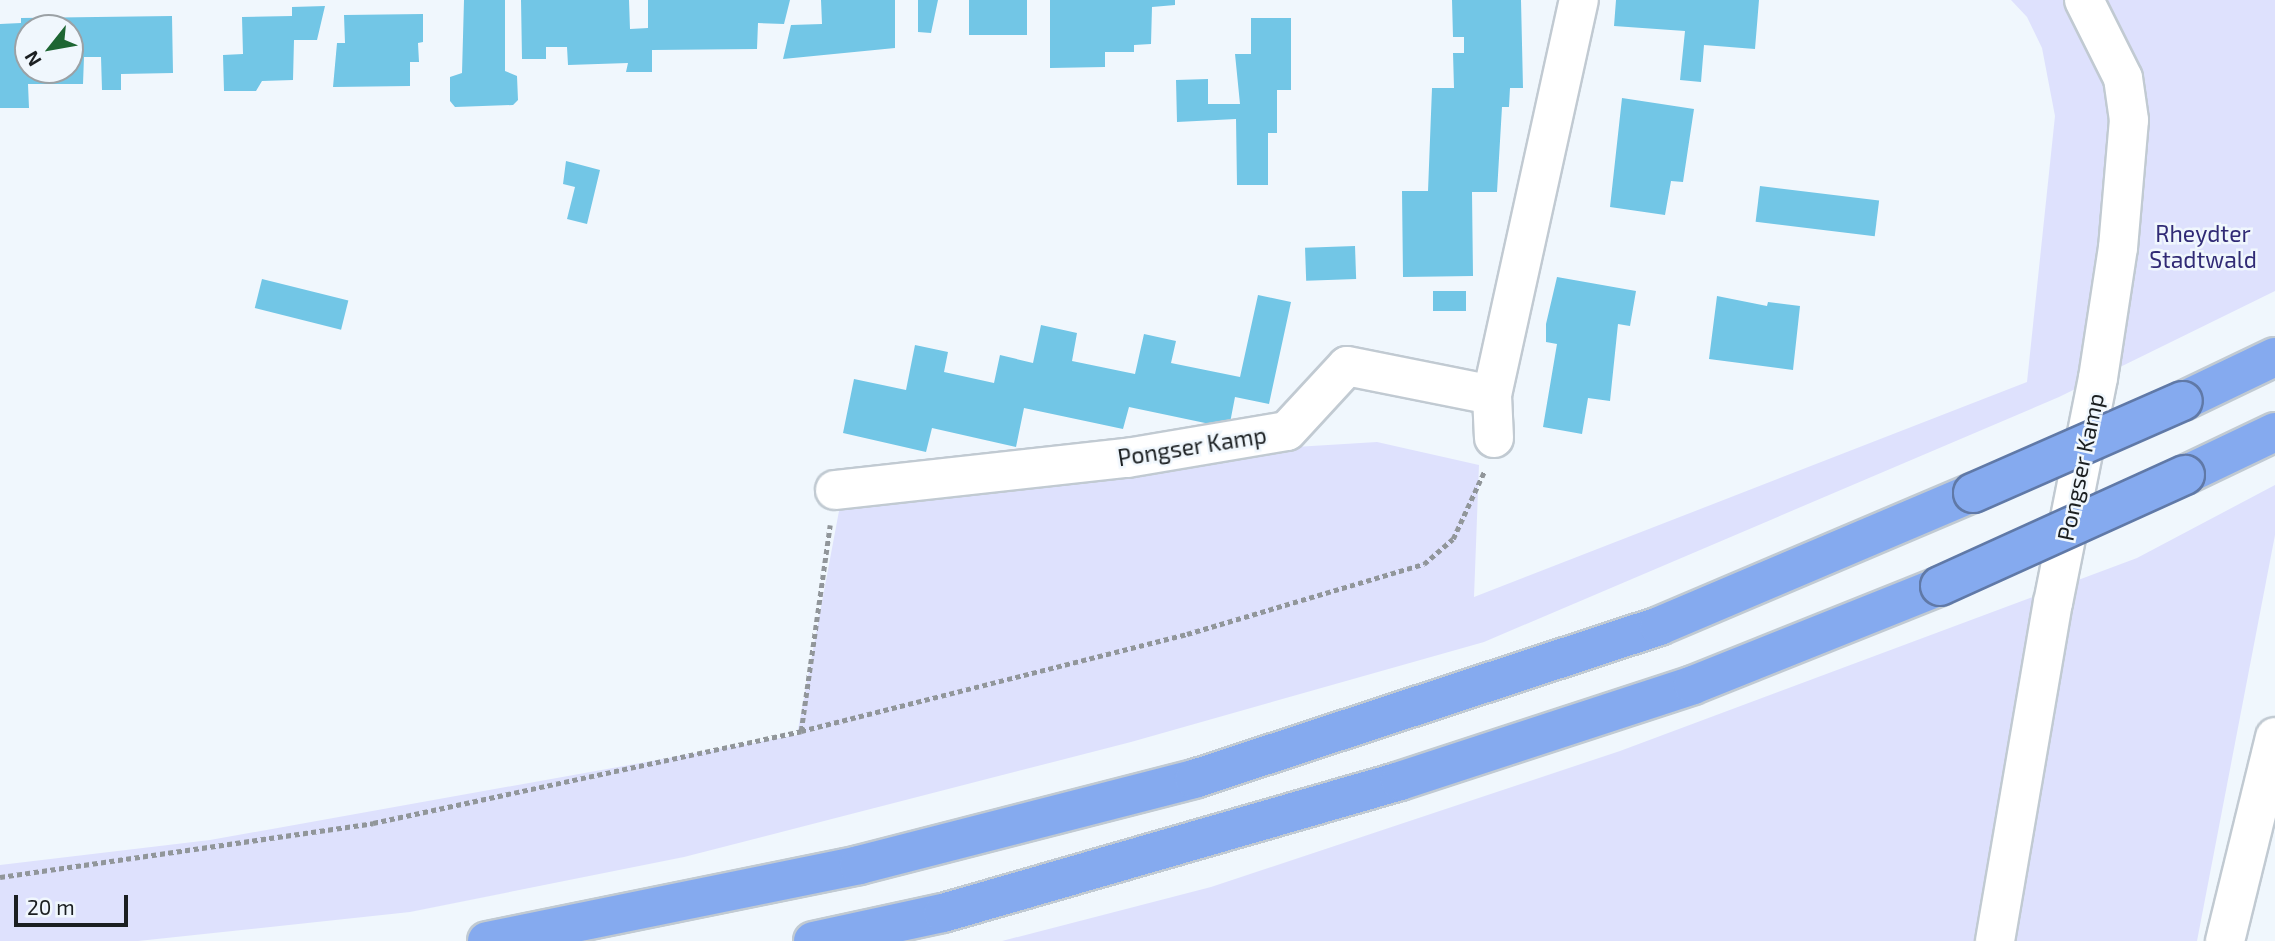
<!DOCTYPE html>
<style>
body{margin:0}
#map{position:relative;width:2275px;height:941px;overflow:hidden;background:#f0f7fd;font-family:"Exo 2",sans-serif}
div>[style]{position:absolute}
.green>*{inset:0;background:#dee1fd}
.building>*{inset:0;background:#72c6e6;transform-origin:0 0}
.path>*{height:4.5px;margin-top:-2.25px;transform-origin:0;background:repeating-linear-gradient(90deg,#91969a 0 5px,transparent 0 8.5px)}
.roads{filter:drop-shadow(2px 0 #c1cad2) drop-shadow(-2px 0 #c1cad2) drop-shadow(0 2px #c1cad2) drop-shadow(0 -2px #c1cad2)}
.minor>*{height:38px;margin:-19px;padding:0 19px;transform-origin:19px;border-radius:19px;background:#fff}
.highway>*{height:38px;margin:-19px;padding:0 19px;transform-origin:19px;border-radius:19px;background:#85aaef}
.bridges{filter:drop-shadow(2px 0 #6079a7) drop-shadow(-2px 0 #6079a7) drop-shadow(0 2px #6079a7) drop-shadow(0 -2px #6079a7)}
.highway-bridge>*{height:38px;margin:-19px;padding:0 19px;transform-origin:19px;border-radius:19px;background:#85aaef}
span{translate:-50% -50%;white-space:nowrap;text-align:center;line-height:1.15;-webkit-text-stroke:5px #f0f7fd;paint-order:stroke}
.park-label{font-size:23px;color:#312b76}
.street-label{font-size:23px;color:#1b1f21}
.north{position:absolute;left:14px;top:14px;width:70px;height:70px;box-sizing:border-box;background:#f0f7fd;border:2px solid #9ba1a5;border-radius:50%;rotate:239deg;font-size:19px;font-weight:700;line-height:28px;text-align:center;color:#1b1f21}
.north::after{content:'';display:block;margin:auto;width:24px;height:32px;background:#1e6633;clip-path:polygon(50% 0,100% 100%,50% 72%,0 100%)}
.scale{position:absolute;left:14px;top:895px;width:114px;height:32px;box-sizing:border-box;border:4px solid #1b1f21;border-top:0;padding-left:9px;font-size:21px;line-height:24px;white-space:nowrap;color:#1b1f21;-webkit-text-stroke:5px #f0f7fd;paint-order:stroke}
</style>
<div id="map">
<div class="green">
<i style="clip-path:polygon(2011px 0,2275px 0,2275px 291px,2059px 397px,1484px 642px,1131px 742px,684px 857px,410px 912px,138px 941px,0 941px,0 865px,210px 840px,797px 735px,842px 495px,1279px 448px,1377px 442px,1479px 465px,1474px 597px,2027px 382px,2055px 116px,2042px 48px,2027px 17px)"></i>
<i style="clip-path:polygon(2275px 485px,2275px 535px,2197px 941px,1002px 941px,1211px 887px,1620px 751px,2137px 558px)"></i>
</div>
<div class="building">
<i style="clip-path:polygon(464px 0,505px 0,505px 71px,517px 76px,518px 100px,513px 105px,455px 107px,450px 101px,450px 77px,462px 73px)"></i>
<i style="clip-path:polygon(521px 0,629px 0,630px 29px,648px 28px,648px 0,790px 0,784px 24px,758px 23px,757px 49px,652px 50px,652px 72px,626px 72px,628px 63px,568px 65px,567px 47px,546px 47px,546px 59px,522px 59px)"></i>
<i style="clip-path:polygon(821px 0,895px 0,895px 48px,783px 59px,791px 25px,822px 24px)"></i>
<i style="clip-path:polygon(918px 0,938px 0,931px 33px,918px 32px)"></i>
<i style="left:969px;top:0;width:58px;height:35px"></i>
<i style="clip-path:polygon(1050px 0,1175px 0,1175px 5px,1152px 7px,1151px 44px,1134px 45px,1134px 52px,1105px 52px,1105px 67px,1050px 68px)"></i>
<i style="clip-path:polygon(1452px 0,1521px 0,1523px 88px,1510px 88px,1509px 107px,1502px 107px,1497px 192px,1472px 192px,1473px 276px,1403px 277px,1402px 191px,1428px 191px,1432px 88px,1454px 88px,1453px 53px,1464px 53px,1464px 37px,1453px 37px)"></i>
<i style="clip-path:polygon(1616px 0,1759px 0,1755px 49px,1704px 45px,1701px 82px,1680px 80px,1685px 31px,1614px 26px)"></i>
<i style="clip-path:polygon(325px 6px,317px 40px,294px 40px,293px 80px,262px 81px,256px 91px,224px 91px,223px 55px,243px 54px,242px 17px,292px 16px,292px 7px)"></i>
<i style="clip-path:polygon(423px 14px,423px 42px,418px 43px,419px 62px,410px 62px,410px 86px,333px 87px,337px 43px,345px 43px,344px 15px)"></i>
<i style="clip-path:polygon(evenodd,172px 16px,173px 73px,121px 74px,121px 90px,102px 90px,101px 57px,84px 57px,83px 84px,28px 84px,29px 108px,0 108px,0 24px,21px 23px,21px 18px,172px 16px,28px 28px,70px 28px,70px 70px,28px 70px,28px 28px)"></i>
<i style="clip-path:polygon(1251px 18px,1291px 18px,1291px 90px,1277px 90px,1277px 133px,1268px 133px,1268px 185px,1237px 185px,1236px 119px,1177px 122px,1176px 80px,1208px 79px,1208px 104px,1240px 104px,1235px 54px,1251px 54px)"></i>
<i style="clip-path:polygon(1622px 98px,1694px 109px,1683px 182px,1671px 181px,1665px 215px,1610px 207px)"></i>
<i style="clip-path:polygon(566px 161px,600px 170px,587px 224px,567px 219px,575px 187px,563px 184px)"></i>
<i style="left:1760px;top:186px;width:120px;height:36px;rotate:7deg"></i>
<i style="left:1355px;top:246px;width:33px;height:50px;rotate:88deg"></i>
<i style="clip-path:polygon(1557px 277px,1636px 291px,1630px 326px,1618px 324px,1610px 401px,1588px 398px,1582px 434px,1543px 427px,1557px 344px,1546px 342px,1546px 324px)"></i>
<i style="left:262px;top:279px;width:89px;height:30px;rotate:14deg"></i>
<i style="left:1433px;top:291px;width:33px;height:20px"></i>
<i style="clip-path:polygon(1258px 295px,1291px 302px,1269px 404px,1235px 397px,1229px 428px,1129px 407px,1123px 429px,1024px 408px,1016px 447px,932px 428px,926px 452px,843px 433px,854px 379px,906px 390px,915px 345px,948px 352px,944px 372px,994px 383px,1000px 355px,1033px 363px,1041px 325px,1077px 333px,1072px 361px,1135px 374px,1144px 334px,1176px 341px,1171px 363px,1240px 377px)"></i>
<i style="clip-path:polygon(1717px 296px,1767px 306px,1768px 302px,1800px 306px,1793px 370px,1709px 359px)"></i>
</div>
<div class="path">
<i style="left:801px;top:731px;width:208px;rotate:-82deg"></i>
<i style="left:0;top:877px;width:377px;rotate:-8.2deg"></i>
<i style="left:373px;top:823px;width:438px;rotate:-12.1deg"></i>
<i style="left:801px;top:731px;width:398px;rotate:-14.1deg"></i>
<i style="left:1187px;top:634px;width:247px;rotate:-16.5deg"></i>
<i style="left:1424px;top:564px;width:38px;rotate:-41deg"></i>
<i style="left:1453px;top:539px;width:74px;rotate:-65.2deg"></i>
</div>
<div class="roads">
<div class="minor">
<i style="left:1494px;top:438px;width:43px;rotate:-92.7deg"></i>
<i style="left:1492px;top:395px;width:404px;rotate:-77.6deg"></i>
<i style="left:835px;top:490px;width:294px;rotate:-6.3deg"></i>
<i style="left:1127px;top:458px;width:162px;rotate:-9.6deg"></i>
<i style="left:1287px;top:431px;width:88px;rotate:-47.3deg"></i>
<i style="left:1347px;top:366px;width:148px;rotate:11.3deg"></i>
<i style="left:1995px;top:941px;width:343px;rotate:-80.3deg"></i>
<i style="left:2053px;top:603px;width:229px;rotate:-78.7deg"></i>
<i style="left:2098px;top:378px;width:132px;rotate:-81.3deg"></i>
<i style="left:2118px;top:248px;width:128px;rotate:-85.1deg"></i>
<i style="left:2129px;top:120px;width:42px;rotate:-98.1deg"></i>
<i style="left:2123px;top:78px;width:87px;rotate:-116.6deg"></i>
<i style="left:2225px;top:941px;width:210px;rotate:-76.2deg"></i>
</div>
<div class="highway">
<i style="left:2183px;top:401px;width:102px;rotate:-25.6deg"></i>
<i style="left:2185px;top:475px;width:100px;rotate:-25.5deg"></i>
<i style="left:487px;top:941px;width:380px;rotate:-11.5deg"></i>
<i style="left:859px;top:865px;width:346px;rotate:-14.4deg"></i>
<i style="left:1194px;top:779px;width:490px;rotate:-18.2deg"></i>
<i style="left:1659px;top:626px;width:341px;rotate:-23deg"></i>
<i style="left:813px;top:941px;width:133px;rotate:-12.2deg"></i>
<i style="left:943px;top:913px;width:476px;rotate:-16.1deg"></i>
<i style="left:1400px;top:781px;width:308px;rotate:-18.1deg"></i>
<i style="left:1693px;top:685px;width:266px;rotate:-21.8deg"></i>
</div>
</div>
<div class="bridges">
<div class="highway-bridge">
<i style="left:1973px;top:493px;width:229px;rotate:-23.7deg"></i>
<i style="left:1940px;top:586px;width:269px;rotate:-24.4deg"></i>
</div>
</div>
<div class="park-label">
<span style="left:2203px;top:246px">Rheydter<br>Stadtwald</span>
</div>
<div class="street-label">
<span style="left:1192px;top:446px;rotate:-9deg">Pongser Kamp</span>
<span style="left:2080px;top:467px;rotate:-78deg">Pongser Kamp</span>
</div>
<div class="north">N</div>
<div class="scale">20 m</div>
</div>
